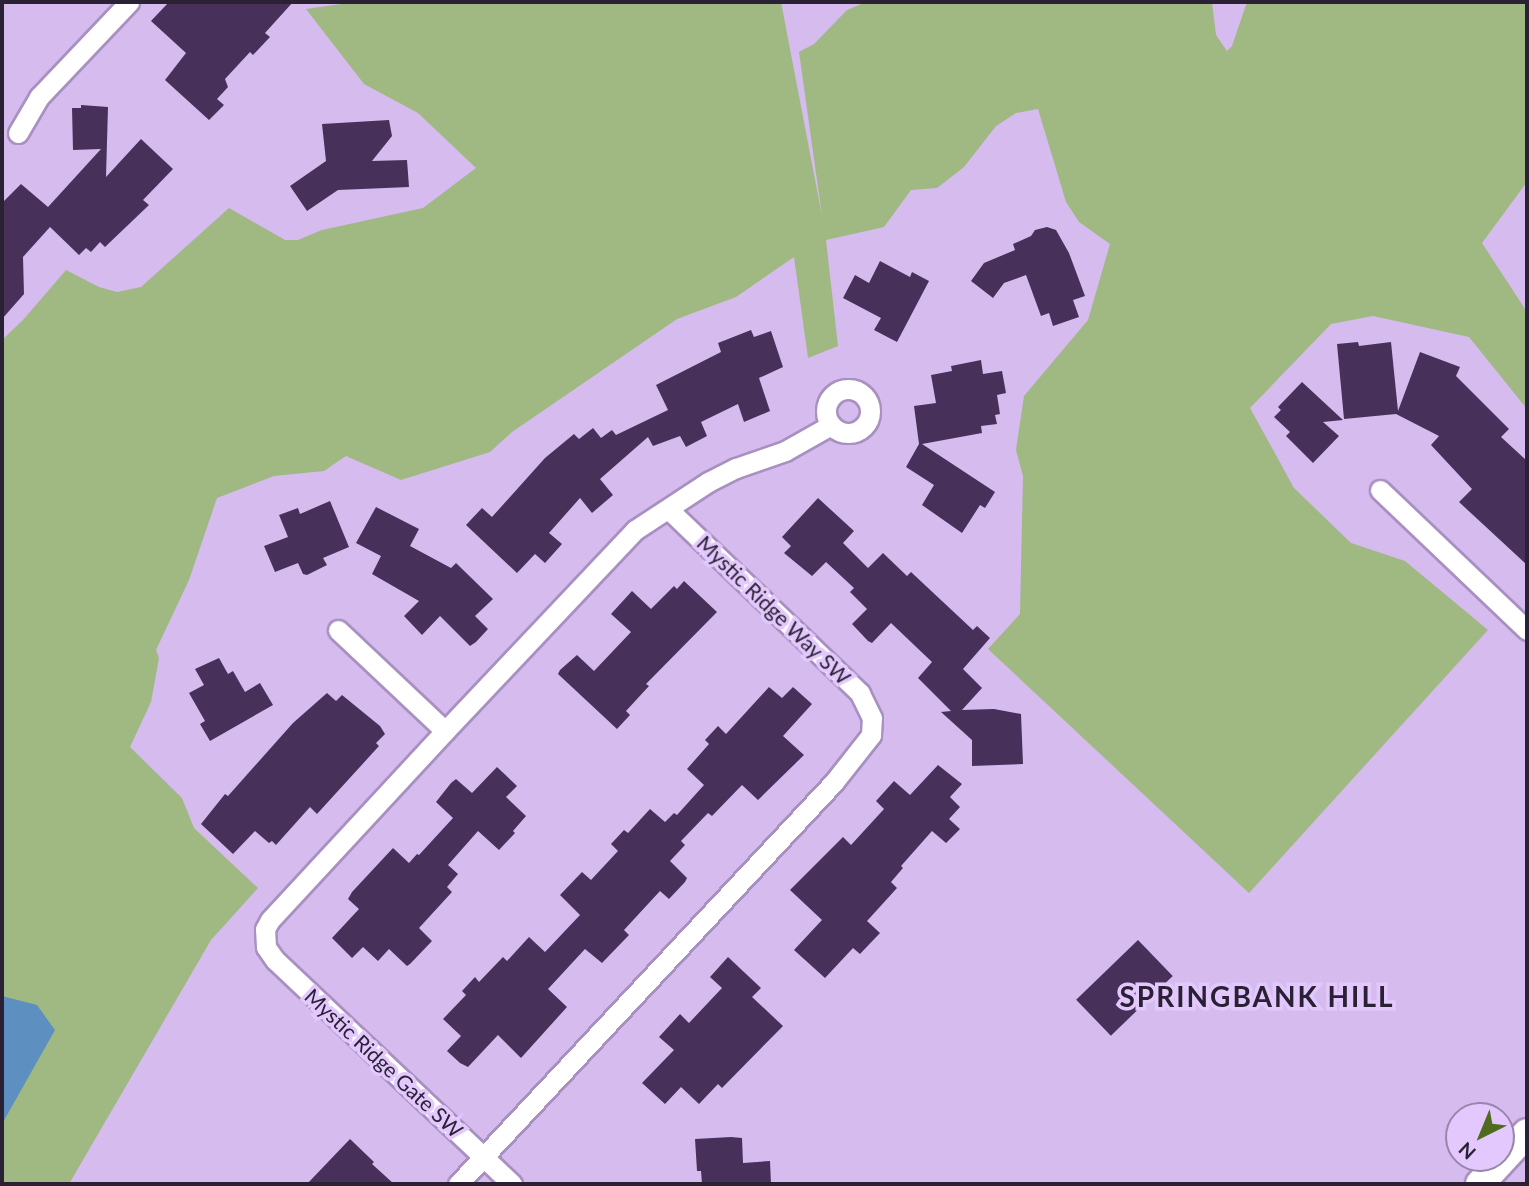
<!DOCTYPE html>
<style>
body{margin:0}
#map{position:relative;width:1529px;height:1186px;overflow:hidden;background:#d5bbee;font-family:Lato,sans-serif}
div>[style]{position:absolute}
.green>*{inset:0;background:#a0b881}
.water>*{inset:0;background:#5d90c0}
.building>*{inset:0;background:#47315b;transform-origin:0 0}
.roads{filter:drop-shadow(2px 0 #a890c0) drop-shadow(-2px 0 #a890c0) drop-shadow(0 2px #a890c0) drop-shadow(0 -2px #a890c0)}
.street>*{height:19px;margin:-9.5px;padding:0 9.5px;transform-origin:9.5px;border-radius:9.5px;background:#fff}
.street>.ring{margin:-9.5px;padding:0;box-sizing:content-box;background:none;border:19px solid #fff;border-radius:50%}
.secondary>*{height:28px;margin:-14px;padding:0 14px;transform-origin:14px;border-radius:14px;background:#fff}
span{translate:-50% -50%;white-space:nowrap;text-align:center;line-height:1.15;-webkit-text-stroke:7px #e2c8fc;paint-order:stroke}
.street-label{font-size:21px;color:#2b2134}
.district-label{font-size:28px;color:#2b2134;font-weight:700;letter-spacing:2px}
.frame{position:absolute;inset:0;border:4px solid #2b2134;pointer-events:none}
.north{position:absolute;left:1445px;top:1102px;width:70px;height:70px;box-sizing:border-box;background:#e2c8fc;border:2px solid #9985ac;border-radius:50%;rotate:223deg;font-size:19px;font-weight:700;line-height:28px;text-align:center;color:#2b2134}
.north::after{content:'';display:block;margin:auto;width:24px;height:32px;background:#4e6b1e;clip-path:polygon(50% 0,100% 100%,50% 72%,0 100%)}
</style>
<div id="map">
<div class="green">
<i style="clip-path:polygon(355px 2px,781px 2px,822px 216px,799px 52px,814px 44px,847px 10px,866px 2px,1212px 2px,1216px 35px,1227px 51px,1232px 46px,1247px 2px,1527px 2px,1527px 182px,1482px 243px,1527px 312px,1527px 409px,1469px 337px,1373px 316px,1331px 324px,1250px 408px,1294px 488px,1351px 543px,1405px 561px,1488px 630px,1249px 893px,988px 649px,1020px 614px,1023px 476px,1016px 450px,1024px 396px,1088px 320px,1110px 244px,1079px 222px,1066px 202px,1038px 109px,1016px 113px,996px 126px,964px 167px,937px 188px,911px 190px,884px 227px,826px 240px,838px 346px,808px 358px,794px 257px,736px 297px,677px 319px,512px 432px,490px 452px,401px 480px,346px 456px,324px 471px,274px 476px,217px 498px,189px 580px,156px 650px,159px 658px,151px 702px,130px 747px,182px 798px,194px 828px,258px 888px,211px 940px,69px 1184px,2px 1184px,2px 340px,23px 320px,66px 270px,99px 287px,117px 292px,141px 287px,229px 208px,285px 240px,298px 240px,322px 230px,423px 208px,476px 168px,418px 113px,364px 84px,306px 9px)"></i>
</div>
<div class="water">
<i style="clip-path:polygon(2px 996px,37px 1005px,55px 1030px,2px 1124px)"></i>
</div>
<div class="building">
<i style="clip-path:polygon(169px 2px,293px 2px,265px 33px,270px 37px,253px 55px,250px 52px,225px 79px,228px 87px,217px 99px,224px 105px,209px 120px,165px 80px,186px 53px,151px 21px)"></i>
<i style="clip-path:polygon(81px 105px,108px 107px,106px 177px,141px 139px,173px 169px,143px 200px,149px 205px,105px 247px,100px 242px,91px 252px,86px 248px,79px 255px,50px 227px,23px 257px,24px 294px,2px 319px,2px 203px,21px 184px,48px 207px,101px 149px,73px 150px,72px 108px,81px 108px)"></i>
<i style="clip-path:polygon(389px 120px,392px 136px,372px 161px,407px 160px,409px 187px,338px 190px,307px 211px,290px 186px,326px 161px,322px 124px)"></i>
<i style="clip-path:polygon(1047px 227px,1056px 230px,1069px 253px,1085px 296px,1073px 300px,1079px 317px,1053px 326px,1049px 313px,1041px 316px,1026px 275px,1004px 283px,993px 298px,971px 281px,984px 263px,1015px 250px,1013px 244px,1031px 236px,1035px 230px)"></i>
<i style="clip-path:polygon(880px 261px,910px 277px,912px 272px,929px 281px,897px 342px,874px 330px,881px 318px,843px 298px,855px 275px,869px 283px)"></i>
<i style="clip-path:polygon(751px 330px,754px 337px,771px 331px,783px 367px,759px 378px,770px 411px,744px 422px,738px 404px,701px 422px,707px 436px,686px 447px,680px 436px,653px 446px,648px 437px,600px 479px,613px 495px,592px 513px,580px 498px,549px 533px,562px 544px,545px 563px,535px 554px,517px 573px,466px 525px,482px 508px,492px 517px,545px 458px,574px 434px,579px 439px,593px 428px,601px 438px,612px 430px,616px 435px,668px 410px,656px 385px,721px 352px,718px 343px)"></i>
<i style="clip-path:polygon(1358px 342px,1359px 346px,1391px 342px,1398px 411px,1420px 352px,1460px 367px,1456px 376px,1509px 429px,1501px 437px,1527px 461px,1527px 565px,1459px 502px,1472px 489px,1431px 445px,1439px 436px,1396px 414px,1344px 419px,1337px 344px)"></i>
<i style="clip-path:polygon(981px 360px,983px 374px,1002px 371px,1006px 393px,997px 395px,1000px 414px,995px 415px,997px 424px,981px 426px,982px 433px,922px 444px,995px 492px,985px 508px,980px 505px,962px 533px,922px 505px,934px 485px,906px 467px,919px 444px,914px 406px,936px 403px,931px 375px,952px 371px,951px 366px)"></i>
<i style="clip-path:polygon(1302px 382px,1343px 420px,1323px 422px,1339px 436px,1313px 463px,1286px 436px,1290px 432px,1274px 417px,1281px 410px,1278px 407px)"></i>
<i style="clip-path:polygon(818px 498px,854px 531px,843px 543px,868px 568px,883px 553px,907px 576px,911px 572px,973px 630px,977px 626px,990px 638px,963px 669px,982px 688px,962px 710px,994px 709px,1021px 714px,1023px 764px,972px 766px,972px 740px,941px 712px,951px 711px,918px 678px,932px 662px,891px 623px,872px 643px,868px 641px,852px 624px,867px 609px,850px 592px,854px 588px,826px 562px,812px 576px,784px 553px,791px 546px,782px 537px)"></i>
<i style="clip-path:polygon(330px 501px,349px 547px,323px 558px,327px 565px,307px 575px,303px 574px,298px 563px,275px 572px,264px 546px,288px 537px,279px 515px,298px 508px,300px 514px)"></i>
<i style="clip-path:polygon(376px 507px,419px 529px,410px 546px,451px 568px,456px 563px,493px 599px,475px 616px,488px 629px,476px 642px,470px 646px,440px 616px,422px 635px,404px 616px,419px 601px,372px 574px,381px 556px,356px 543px)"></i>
<i style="clip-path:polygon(684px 581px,717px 612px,646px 684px,649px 686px,626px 711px,630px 715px,617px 729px,558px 674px,560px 670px,577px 655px,594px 671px,631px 632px,611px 614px,632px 591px,651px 609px,674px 586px,677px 589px)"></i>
<i style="clip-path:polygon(219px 658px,228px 674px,233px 671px,245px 692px,260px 683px,273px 705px,210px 741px,200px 724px,205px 721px,189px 693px,204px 685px,195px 669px)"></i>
<i style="clip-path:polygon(769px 687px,782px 698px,793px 687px,812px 704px,783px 736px,804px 755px,758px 800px,742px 785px,712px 816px,708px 813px,681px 841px,685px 845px,670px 861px,687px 878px,685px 882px,669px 899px,660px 891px,624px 930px,629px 935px,602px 963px,585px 949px,548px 989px,567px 1007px,521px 1058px,498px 1035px,468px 1067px,460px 1063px,447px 1051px,461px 1036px,443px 1019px,466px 995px,462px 991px,475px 977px,479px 982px,503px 957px,507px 961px,529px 937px,545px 952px,580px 915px,560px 895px,582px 872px,591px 880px,618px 851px,611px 844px,624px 830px,628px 833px,650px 809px,665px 822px,674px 813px,677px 815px,704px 785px,687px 769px,709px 744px,705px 740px,718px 726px,726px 734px)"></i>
<i style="clip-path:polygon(327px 693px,336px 701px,342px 695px,380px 726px,385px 734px,376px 743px,379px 746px,317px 814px,310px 807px,276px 845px,272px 841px,269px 843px,255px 831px,233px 854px,201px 824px,225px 794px,228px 796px,293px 723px)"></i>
<i style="clip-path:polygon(938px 765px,962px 784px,950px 797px,960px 807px,949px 819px,960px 829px,946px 843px,932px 831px,901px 866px,903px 868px,891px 882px,897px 888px,867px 921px,880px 933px,860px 954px,853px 948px,825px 978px,794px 950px,822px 920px,790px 890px,843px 837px,851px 845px,884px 809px,876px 801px,894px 781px,910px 795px)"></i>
<i style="clip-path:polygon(497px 767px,517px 786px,506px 797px,526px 816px,513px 831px,515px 833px,499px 850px,478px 831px,448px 865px,458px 874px,447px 887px,452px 892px,419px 928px,432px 941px,410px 964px,407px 966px,389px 949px,378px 961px,363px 947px,352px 958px,332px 938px,359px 909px,348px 899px,352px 892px,393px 848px,409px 863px,417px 854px,419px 855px,453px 818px,436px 802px,451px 783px,456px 779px,472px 793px)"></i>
<i style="left:1138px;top:940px;width:50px;height:86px;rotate:46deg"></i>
<i style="clip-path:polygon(728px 957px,761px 988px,752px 997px,783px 1026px,722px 1088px,718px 1084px,699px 1104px,681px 1087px,665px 1104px,642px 1083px,674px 1050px,659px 1037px,680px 1014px,689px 1023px,722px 988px,710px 977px)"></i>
<i style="clip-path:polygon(731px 1137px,742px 1138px,743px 1163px,770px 1161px,771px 1184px,702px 1184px,701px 1171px,697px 1171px,695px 1139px)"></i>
<i style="clip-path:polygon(350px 1139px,374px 1162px,372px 1164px,394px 1184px,307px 1184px)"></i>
</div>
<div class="roads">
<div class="street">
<i style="left:18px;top:133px;width:42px;rotate:-59.7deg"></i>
<i style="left:39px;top:97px;width:131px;rotate:-46.5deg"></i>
<i class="ring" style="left:826px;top:389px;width:25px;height:25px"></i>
<i style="left:1380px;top:490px;width:203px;rotate:43.6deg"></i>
<i style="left:338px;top:630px;width:147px;rotate:43.3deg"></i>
<i style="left:458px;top:1184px;width:550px;rotate:-46.91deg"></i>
<i style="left:834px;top:782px;width:60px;rotate:-51.8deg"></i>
<i style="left:871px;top:735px;width:17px;rotate:-87deg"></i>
<i style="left:872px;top:718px;width:28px;rotate:-116deg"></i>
<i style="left:860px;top:693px;width:265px;rotate:-136.2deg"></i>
<i style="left:512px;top:1184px;width:326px;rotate:-136.6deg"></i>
<i style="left:275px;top:960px;width:16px;rotate:-125deg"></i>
<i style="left:266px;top:947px;width:18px;rotate:-93deg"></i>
<i style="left:265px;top:929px;width:10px;rotate:-61deg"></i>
<i style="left:270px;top:920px;width:258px;rotate:-47.2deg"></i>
<i style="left:445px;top:731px;width:277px;rotate:-46.6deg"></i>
<i style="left:635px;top:530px;width:87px;rotate:-33.3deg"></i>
<i style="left:708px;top:482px;width:31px;rotate:-27deg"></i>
<i style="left:736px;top:468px;width:52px;rotate:-19.1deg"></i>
<i style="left:785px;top:451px;width:53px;rotate:-29.5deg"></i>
</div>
<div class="secondary">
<i style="left:1480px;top:1184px;width:69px;rotate:-47.3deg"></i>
</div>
</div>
<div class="street-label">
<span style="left:774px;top:610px;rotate:44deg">Mystic Ridge Way SW</span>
<span style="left:384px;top:1063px;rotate:43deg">Mystic Ridge Gate SW</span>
</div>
<div class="district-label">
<span style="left:1257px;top:996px">SPRINGBANK HILL</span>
</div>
<div class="frame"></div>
<div class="north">N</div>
</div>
